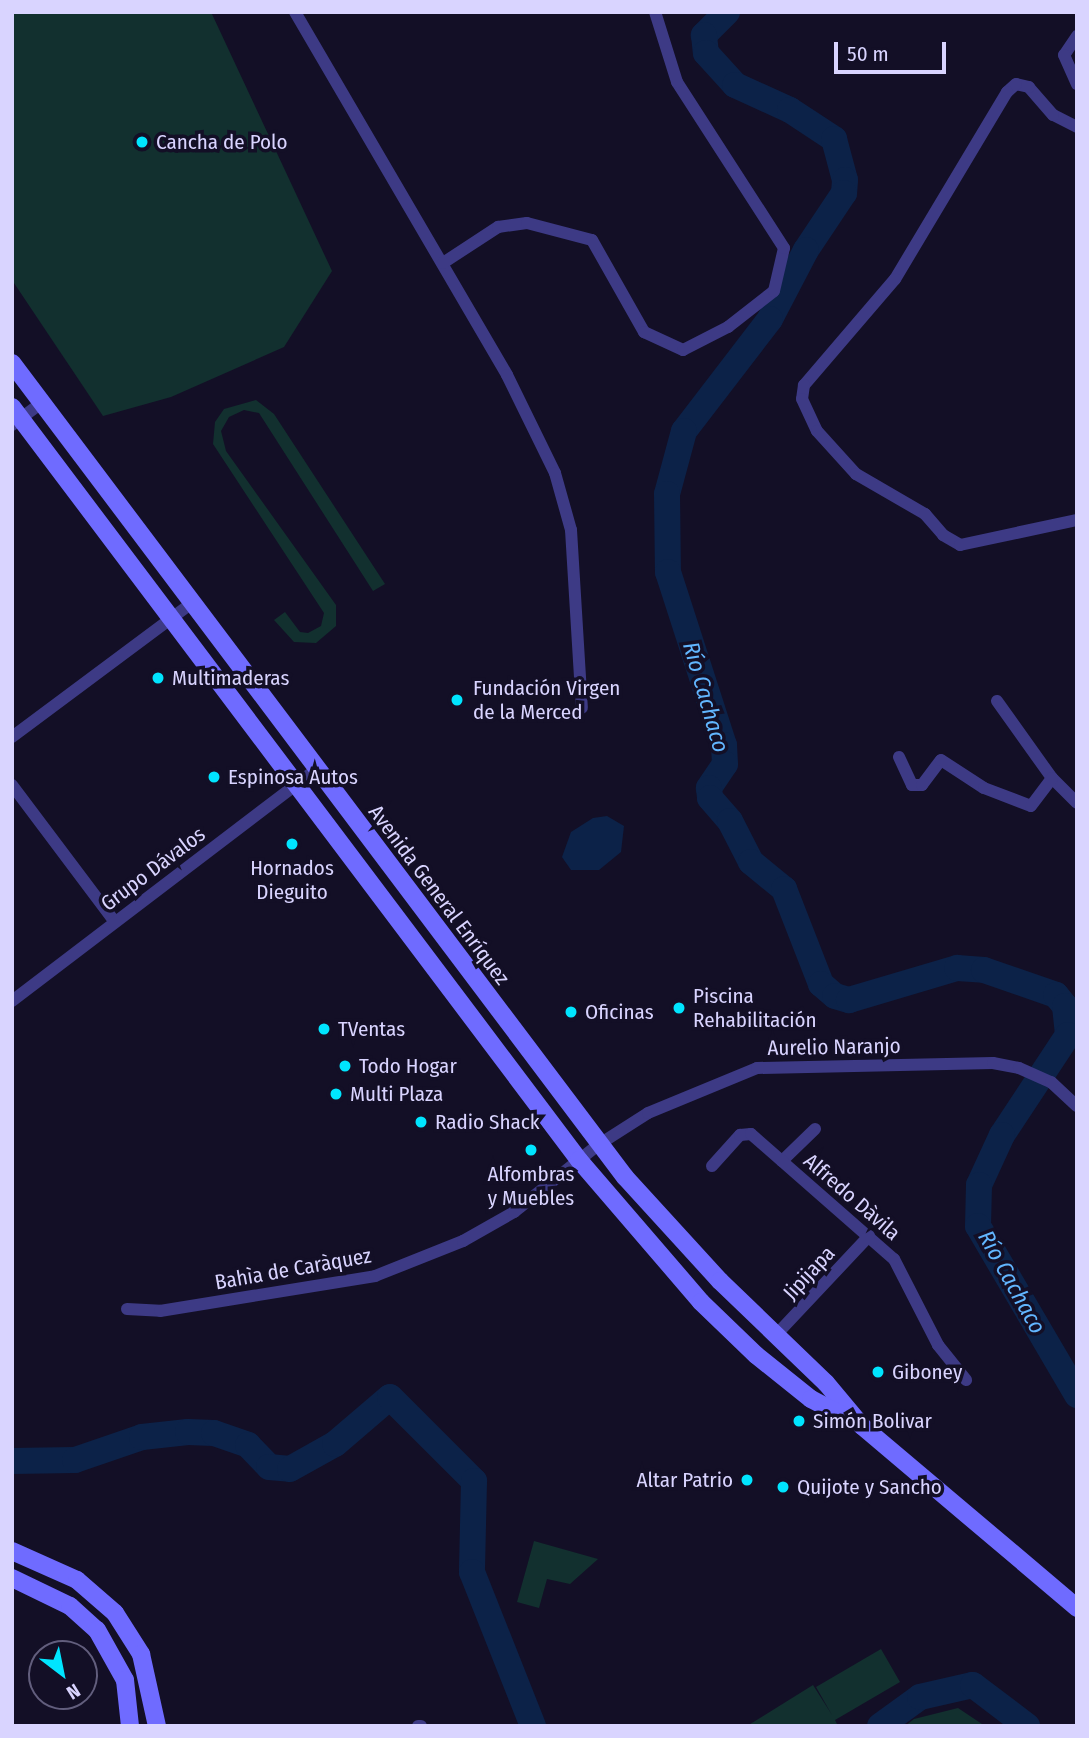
<!DOCTYPE html>
<meta charset="utf-8">
<style>
body{margin:0}
#map{position:relative;width:1089px;height:1738px;overflow:hidden;background:#130f26;font-family:"Fira Sans Condensed",sans-serif}
div>[style]{position:absolute}
.green>*{inset:0;background:#12302f}
.water>*{inset:0;background:#0c2248}
.river>*{height:26px;margin:-13px;padding:0 13px;transform-origin:13px;border-radius:13px;background:#0c2248}
.street>*{height:12px;margin:-6px;padding:0 6px;transform-origin:6px;border-radius:6px;background:#3d3a85}
.secondary>*{height:18px;margin:-9px;padding:0 9px;transform-origin:9px;border-radius:9px;background:#6f6bff}
.dots>*{width:19px;height:19px;translate:-50% -50%;box-sizing:border-box;border:4px solid #130f26;border-radius:50%}
span{translate:-50% -50%;white-space:nowrap;text-align:center;line-height:1.15;-webkit-text-stroke:7px #130f26;paint-order:stroke}
.poi-label{font-size:21px;color:#d9d4ff}
.left{translate:0 -50%;text-align:left}
.right{translate:-100% -50%;text-align:right}
.street-label{font-size:21px;color:#d9d4ff}
.water-label{font-size:23px;color:#62b6ff;font-style:italic}
.frame{position:absolute;inset:0;border:14px solid #d9d4ff;pointer-events:none}
.north{position:absolute;left:28px;top:1640px;width:70px;height:70px;box-sizing:border-box;background:#130f26;border:2px solid #625e7d;border-radius:50%;rotate:148deg;font-size:19px;font-weight:700;line-height:28px;text-align:center;color:#d9d4ff}
.north::after{content:'';display:block;margin:auto;width:24px;height:32px;background:#00e5ff;clip-path:polygon(50% 0,100% 100%,50% 72%,0 100%)}
.scale{position:absolute;left:834px;top:42px;width:112px;height:32px;box-sizing:border-box;border:4px solid #d9d4ff;border-top:0;padding-left:9px;font-size:21px;line-height:24px;white-space:nowrap;color:#d9d4ff;-webkit-text-stroke:5px #130f26;paint-order:stroke}
</style>
<div id="map">
<div class="green">
<i style="clip-path:polygon(12px 12px,211px 12px,332px 271px,284px 347px,171px 397px,103px 416px,12px 280px)"></i>
<i style="clip-path:polygon(256px 400px,274px 414px,385px 584px,373px 591px,259px 413px,244px 410px,229px 417px,221px 431px,226px 451px,336px 605px,336px 626px,316px 643px,294px 642px,274px 620px,285px 612px,300px 632px,308px 633px,321px 626px,324px 613px,213px 444px,215px 422px,224px 409px)"></i>
<i style="clip-path:polygon(534px 1541px,598px 1559px,570px 1584px,547px 1579px,539px 1608px,517px 1602px)"></i>
<i style="clip-path:polygon(881px 1649px,900px 1682px,835px 1720px,838px 1726px,747px 1726px,813px 1685px,832px 1715px,816px 1687px)"></i>
<i style="clip-path:polygon(958px 1708px,985px 1726px,905px 1726px,914px 1719px)"></i>
</div>
<div class="water">
<i style="clip-path:polygon(607px 816px,624px 826px,621px 852px,599px 870px,571px 870px,562px 857px,571px 832px,593px 818px)"></i>
</div>
<div class="river">
<i style="left:727px;top:12px;width:33px;rotate:135deg"></i>
<i style="left:704px;top:35px;width:18px;rotate:84deg"></i>
<i style="left:706px;top:53px;width:43px;rotate:47.8deg"></i>
<i style="left:735px;top:85px;width:60px;rotate:24.4deg"></i>
<i style="left:790px;top:110px;width:53px;rotate:33.4deg"></i>
<i style="left:834px;top:139px;width:42px;rotate:75deg"></i>
<i style="left:845px;top:180px;width:13px;rotate:94deg"></i>
<i style="left:844px;top:193px;width:69px;rotate:123.7deg"></i>
<i style="left:806px;top:250px;width:78px;rotate:117.6deg"></i>
<i style="left:770px;top:319px;width:141px;rotate:127.5deg"></i>
<i style="left:684px;top:431px;width:65px;rotate:105.1deg"></i>
<i style="left:667px;top:494px;width:78px;rotate:89.3deg"></i>
<i style="left:668px;top:572px;width:182px;rotate:72.1deg"></i>
<i style="left:724px;top:745px;width:19px;rotate:87deg"></i>
<i style="left:725px;top:764px;width:29px;rotate:124deg"></i>
<i style="left:709px;top:788px;width:10px;rotate:84deg"></i>
<i style="left:710px;top:798px;width:30px;rotate:49deg"></i>
<i style="left:730px;top:821px;width:46px;rotate:62.9deg"></i>
<i style="left:751px;top:862px;width:43px;rotate:39.3deg"></i>
<i style="left:784px;top:889px;width:102px;rotate:68.7deg"></i>
<i style="left:821px;top:984px;width:18px;rotate:41deg"></i>
<i style="left:835px;top:996px;width:15px;rotate:16deg"></i>
<i style="left:849px;top:1000px;width:113px;rotate:-16.5deg"></i>
<i style="left:957px;top:968px;width:27px;rotate:4deg"></i>
<i style="left:984px;top:970px;width:76px;rotate:19.1deg"></i>
<i style="left:1056px;top:995px;width:14px;rotate:51deg"></i>
<i style="left:1065px;top:1006px;width:29px;rotate:84deg"></i>
<i style="left:1068px;top:1035px;width:120px;rotate:123.4deg"></i>
<i style="left:1002px;top:1135px;width:55px;rotate:114.7deg"></i>
<i style="left:979px;top:1185px;width:41px;rotate:91.4deg"></i>
<i style="left:978px;top:1226px;width:196px;rotate:59.6deg"></i>
<i style="left:12px;top:1461px;width:63px;rotate:-0.9deg"></i>
<i style="left:75px;top:1460px;width:71px;rotate:-18.9deg"></i>
<i style="left:142px;top:1437px;width:46px;rotate:-6.2deg"></i>
<i style="left:188px;top:1432px;width:26px;rotate:2deg"></i>
<i style="left:214px;top:1433px;width:36px;rotate:19deg"></i>
<i style="left:248px;top:1445px;width:30px;rotate:46deg"></i>
<i style="left:269px;top:1467px;width:21px;rotate:5deg"></i>
<i style="left:290px;top:1469px;width:51px;rotate:-29.1deg"></i>
<i style="left:335px;top:1444px;width:72px;rotate:-40.5deg"></i>
<i style="left:390px;top:1397px;width:119px;rotate:45deg"></i>
<i style="left:474px;top:1481px;width:91px;rotate:91.3deg"></i>
<i style="left:472px;top:1572px;width:166px;rotate:68.4deg"></i>
<i style="left:880px;top:1726px;width:49px;rotate:-35.9deg"></i>
<i style="left:920px;top:1697px;width:54px;rotate:-12.8deg"></i>
<i style="left:973px;top:1685px;width:68px;rotate:37.2deg"></i>
</div>
<div class="street">
<i style="left:295px;top:12px;width:420px;rotate:59.7deg"></i>
<i style="left:507px;top:375px;width:109px;rotate:63.9deg"></i>
<i style="left:555px;top:473px;width:59px;rotate:74.3deg"></i>
<i style="left:571px;top:530px;width:178px;rotate:86.5deg"></i>
<i style="left:1077px;top:36px;width:23px;rotate:124deg"></i>
<i style="left:1064px;top:55px;width:32px;rotate:66deg"></i>
<i style="left:1077px;top:127px;width:27px;rotate:-153deg"></i>
<i style="left:1053px;top:115px;width:37px;rotate:-131deg"></i>
<i style="left:1029px;top:87px;width:13px;rotate:-167deg"></i>
<i style="left:1016px;top:84px;width:12px;rotate:138deg"></i>
<i style="left:1007px;top:92px;width:218px;rotate:120.9deg"></i>
<i style="left:895px;top:279px;width:140px;rotate:130.6deg"></i>
<i style="left:804px;top:385px;width:14px;rotate:98deg"></i>
<i style="left:802px;top:399px;width:35px;rotate:65deg"></i>
<i style="left:817px;top:431px;width:58px;rotate:47.8deg"></i>
<i style="left:856px;top:474px;width:80px;rotate:30.1deg"></i>
<i style="left:925px;top:514px;width:28px;rotate:49deg"></i>
<i style="left:943px;top:535px;width:20px;rotate:30deg"></i>
<i style="left:960px;top:545px;width:120px;rotate:-12.1deg"></i>
<i style="left:443px;top:263px;width:66px;rotate:-33.2deg"></i>
<i style="left:498px;top:227px;width:29px;rotate:-8deg"></i>
<i style="left:527px;top:223px;width:67px;rotate:14.7deg"></i>
<i style="left:592px;top:240px;width:106px;rotate:60.5deg"></i>
<i style="left:644px;top:332px;width:43px;rotate:24.8deg"></i>
<i style="left:683px;top:350px;width:51px;rotate:-27.1deg"></i>
<i style="left:728px;top:327px;width:58px;rotate:-38deg"></i>
<i style="left:774px;top:291px;width:44px;rotate:-76.9deg"></i>
<i style="left:784px;top:248px;width:197px;rotate:-122.8deg"></i>
<i style="left:677px;top:82px;width:73px;rotate:-107.4deg"></i>
<i style="left:12px;top:425px;width:36px;rotate:-37deg"></i>
<i style="left:997px;top:701px;width:95px;rotate:54.5deg"></i>
<i style="left:1052px;top:778px;width:35px;rotate:45deg"></i>
<i style="left:12px;top:737px;width:226px;rotate:-36.7deg"></i>
<i style="left:899px;top:757px;width:31px;rotate:65deg"></i>
<i style="left:912px;top:785px;width:10px"></i>
<i style="left:922px;top:785px;width:31px;rotate:-53deg"></i>
<i style="left:941px;top:760px;width:51px;rotate:33.1deg"></i>
<i style="left:984px;top:788px;width:50px;rotate:21deg"></i>
<i style="left:1031px;top:806px;width:35px;rotate:-53deg"></i>
<i style="left:12px;top:785px;width:170px;rotate:53.1deg"></i>
<i style="left:12px;top:1001px;width:383px;rotate:-37.3deg"></i>
<i style="left:782px;top:1161px;width:46px;rotate:-44.1deg"></i>
<i style="left:712px;top:1166px;width:42px;rotate:-47.9deg"></i>
<i style="left:740px;top:1135px;width:11px;rotate:-5deg"></i>
<i style="left:751px;top:1134px;width:190px;rotate:41.2deg"></i>
<i style="left:894px;top:1259px;width:97px;rotate:62.9deg"></i>
<i style="left:938px;top:1345px;width:45px;rotate:51.3deg"></i>
<i style="left:127px;top:1309px;width:33px;rotate:3deg"></i>
<i style="left:160px;top:1311px;width:218px;rotate:-9.2deg"></i>
<i style="left:375px;top:1276px;width:95px;rotate:-21.7deg"></i>
<i style="left:463px;top:1241px;width:59px;rotate:-29.6deg"></i>
<i style="left:514px;top:1212px;width:107px;rotate:-38.6deg"></i>
<i style="left:598px;top:1145px;width:59px;rotate:-32.6deg"></i>
<i style="left:648px;top:1113px;width:118px;rotate:-22.4deg"></i>
<i style="left:757px;top:1068px;width:236px;rotate:-1.2deg"></i>
<i style="left:993px;top:1063px;width:26px;rotate:11deg"></i>
<i style="left:1019px;top:1068px;width:35px;rotate:24deg"></i>
<i style="left:1051px;top:1082px;width:35px;rotate:43deg"></i>
<i style="left:776px;top:1335px;width:136px;rotate:-46.8deg"></i>
<i style="left:418px;top:1726px;width:3px"></i>
</div>
<div class="secondary">
<i style="left:12px;top:363px;width:1019px;rotate:53.02deg"></i>
<i style="left:625px;top:1177px;width:141px;rotate:47.6deg"></i>
<i style="left:720px;top:1281px;width:147px;rotate:43.9deg"></i>
<i style="left:826px;top:1383px;width:56px;rotate:50.1deg"></i>
<i style="left:862px;top:1426px;width:282px;rotate:40.2deg"></i>
<i style="left:12px;top:407px;width:943px;rotate:53.02deg"></i>
<i style="left:579px;top:1160px;width:187px;rotate:49.3deg"></i>
<i style="left:701px;top:1302px;width:76px;rotate:43.9deg"></i>
<i style="left:756px;top:1355px;width:70px;rotate:38.7deg"></i>
<i style="left:811px;top:1399px;width:47px;rotate:27.6deg"></i>
<i style="left:12px;top:1551px;width:71px;rotate:24deg"></i>
<i style="left:77px;top:1580px;width:50px;rotate:41deg"></i>
<i style="left:115px;top:1613px;width:49px;rotate:57.6deg"></i>
<i style="left:141px;top:1654px;width:74px;rotate:77.5deg"></i>
<i style="left:12px;top:1578px;width:64px;rotate:25.8deg"></i>
<i style="left:70px;top:1606px;width:36px;rotate:42deg"></i>
<i style="left:97px;top:1630px;width:57px;rotate:60.8deg"></i>
<i style="left:125px;top:1680px;width:46px;rotate:83.8deg"></i>
</div>
<div class="dots">
<i style="left:142px;top:142px;background:#00e5ff"></i>
<i style="left:158px;top:678px;background:#00e5ff"></i>
<i style="left:457px;top:700px;background:#00e5ff"></i>
<i style="left:214px;top:777px;background:#00e5ff"></i>
<i style="left:292px;top:844px;background:#00e5ff"></i>
<i style="left:679px;top:1008px;background:#00e5ff"></i>
<i style="left:571px;top:1012px;background:#00e5ff"></i>
<i style="left:324px;top:1029px;background:#00e5ff"></i>
<i style="left:345px;top:1066px;background:#00e5ff"></i>
<i style="left:336px;top:1094px;background:#00e5ff"></i>
<i style="left:421px;top:1122px;background:#00e5ff"></i>
<i style="left:531px;top:1150px;background:#00e5ff"></i>
<i style="left:878px;top:1372px;background:#00e5ff"></i>
<i style="left:799px;top:1421px;background:#00e5ff"></i>
<i style="left:747px;top:1480px;background:#00e5ff"></i>
<i style="left:783px;top:1487px;background:#00e5ff"></i>
</div>
<div class="poi-label">
<span class="left" style="left:156px;top:142px">Cancha de Polo</span>
<span class="left" style="left:172px;top:678px">Multimaderas</span>
<span class="left" style="left:473px;top:700px">Fundación Virgen<br>de la Merced</span>
<span class="left" style="left:228px;top:777px">Espinosa Autos</span>
<span style="left:292px;top:880px">Hornados<br>Dieguito</span>
<span class="left" style="left:693px;top:1008px">Piscina<br>Rehabilitación</span>
<span class="left" style="left:585px;top:1012px">Oficinas</span>
<span class="left" style="left:338px;top:1029px">TVentas</span>
<span class="left" style="left:359px;top:1066px">Todo Hogar</span>
<span class="left" style="left:350px;top:1094px">Multi Plaza</span>
<span class="left" style="left:435px;top:1122px">Radio Shack</span>
<span style="left:531px;top:1186px">Alfombras<br>y Muebles</span>
<span class="left" style="left:892px;top:1372px">Giboney</span>
<span class="left" style="left:813px;top:1421px">Simón Bolivar</span>
<span class="right" style="left:733px;top:1480px">Altar Patrio</span>
<span class="left" style="left:797px;top:1487px">Quijote y Sancho</span>
</div>
<div class="street-label">
<span style="left:153px;top:869px;rotate:-37deg">Grupo Dávalos</span>
<span style="left:439px;top:895px;rotate:53deg">Avenida General Enríquez</span>
<span style="left:834px;top:1047px;rotate:-1deg">Aurelio Naranjo</span>
<span style="left:852px;top:1197px;rotate:41deg">Alfredo Dàvila</span>
<span style="left:293px;top:1269px;rotate:-10deg">Bahìa de Caràquez</span>
<span style="left:809px;top:1273px;rotate:-47deg">Jipijapa</span>
</div>
<div class="water-label">
<span style="left:706px;top:697px;rotate:74deg">Río Cachaco</span>
<span style="left:1012px;top:1282px;rotate:61deg">Río Cachaco</span>
</div>
<div class="frame"></div>
<div class="north">N</div>
<div class="scale">50 m</div>
</div>
